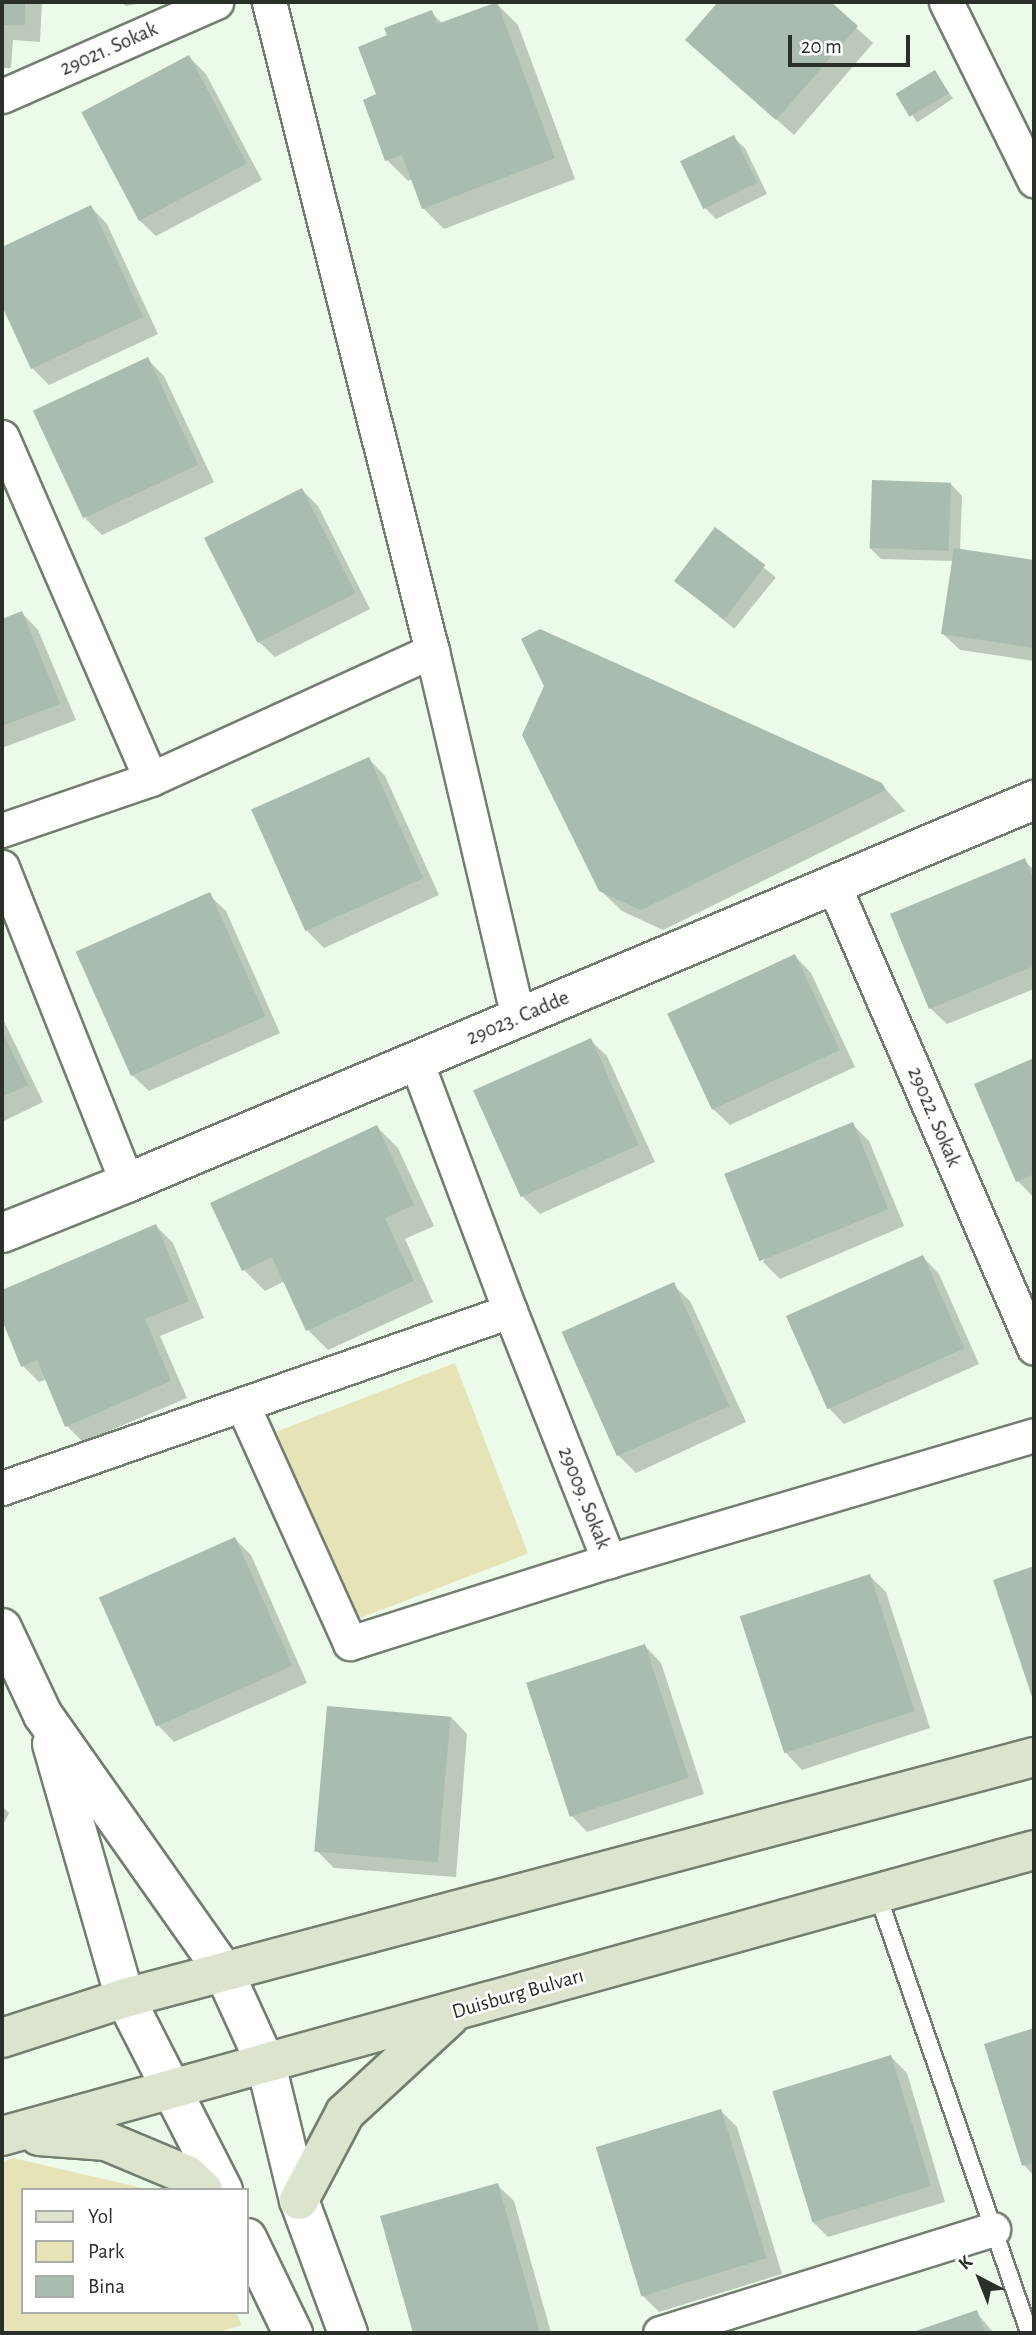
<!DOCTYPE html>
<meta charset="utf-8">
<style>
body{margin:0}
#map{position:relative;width:1036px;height:2335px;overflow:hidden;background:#ecfae9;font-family:"Alegreya Sans",sans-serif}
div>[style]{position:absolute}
.green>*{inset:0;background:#e6e3b7;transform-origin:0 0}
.shadow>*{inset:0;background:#0003;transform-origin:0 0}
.building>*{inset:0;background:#a8bcb0;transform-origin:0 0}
.roads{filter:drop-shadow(2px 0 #727f70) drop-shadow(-2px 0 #727f70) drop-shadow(0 2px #727f70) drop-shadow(0 -2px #727f70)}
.service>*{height:16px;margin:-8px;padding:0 8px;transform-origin:8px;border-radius:8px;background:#fff}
.minor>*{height:33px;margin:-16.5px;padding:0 16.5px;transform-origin:16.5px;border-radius:16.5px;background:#fff}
.tertiary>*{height:38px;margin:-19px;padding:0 19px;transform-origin:19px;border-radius:19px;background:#fff}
.secondary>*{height:38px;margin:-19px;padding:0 19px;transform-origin:19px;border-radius:19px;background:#dde4cd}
span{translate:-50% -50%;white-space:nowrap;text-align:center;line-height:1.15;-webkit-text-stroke:5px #fff;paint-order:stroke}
.street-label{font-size:21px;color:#2a2f29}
.frame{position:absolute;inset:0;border:4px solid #2a2f29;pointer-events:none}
.legend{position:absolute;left:21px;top:2188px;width:228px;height:126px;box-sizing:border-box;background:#fff;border:2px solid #aaaca9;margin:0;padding:9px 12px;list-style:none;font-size:21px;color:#2a2f29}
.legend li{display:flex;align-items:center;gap:14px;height:35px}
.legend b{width:35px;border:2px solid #aaaca9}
.north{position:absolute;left:945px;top:2244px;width:70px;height:70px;-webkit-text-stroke:5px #fff;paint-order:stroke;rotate:318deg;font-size:19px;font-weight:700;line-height:28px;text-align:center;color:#2a2f29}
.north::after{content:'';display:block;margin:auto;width:24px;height:32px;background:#2a2f29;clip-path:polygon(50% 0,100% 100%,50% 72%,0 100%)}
.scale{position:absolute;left:788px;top:35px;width:122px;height:32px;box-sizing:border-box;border:4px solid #2a2f29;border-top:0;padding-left:9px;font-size:21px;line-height:24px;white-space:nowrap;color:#2a2f29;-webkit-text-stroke:5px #fff;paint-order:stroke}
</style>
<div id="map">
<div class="green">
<i style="left:455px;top:1363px;width:204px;height:191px;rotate:69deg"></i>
<i style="clip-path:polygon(13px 2158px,151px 2190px,23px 2190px,23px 2312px,236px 2312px,242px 2325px,216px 2333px,2px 2333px,2px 2162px)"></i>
</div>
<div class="shadow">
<i style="clip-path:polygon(2px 2px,42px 2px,40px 42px,13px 40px,11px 68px,2px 68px)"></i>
<i style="clip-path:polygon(121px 2px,147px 2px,126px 6px)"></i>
<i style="clip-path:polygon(720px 2px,828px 2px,873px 43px,794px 135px,687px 40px)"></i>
<i style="clip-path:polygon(497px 4px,518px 25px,575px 179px,444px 229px,423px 208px,413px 179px,408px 181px,387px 160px,389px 36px,431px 12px,443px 24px)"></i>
<i style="clip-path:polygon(189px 57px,206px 74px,262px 180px,156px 236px,139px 220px)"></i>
<i style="left:935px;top:72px;width:32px;height:43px;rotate:56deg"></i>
<i style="clip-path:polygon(733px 137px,745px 148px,767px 194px,716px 219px,705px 208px)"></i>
<i style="clip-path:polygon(91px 207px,107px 224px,158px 334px,49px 385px,32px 368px,2px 302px,2px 249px)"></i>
<i style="clip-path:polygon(147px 359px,164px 376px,214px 482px,102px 535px,86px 519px)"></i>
<i style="clip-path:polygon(951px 484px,962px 496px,960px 551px,1034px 562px,1034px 661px,960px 650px,943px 634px,954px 561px,881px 559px,870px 548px)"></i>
<i style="clip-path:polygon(302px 490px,318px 506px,370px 609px,275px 657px,258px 641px)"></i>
<i style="left:716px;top:529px;width:77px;height:66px;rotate:39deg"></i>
<i style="clip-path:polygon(22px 613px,38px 630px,76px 720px,2px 748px,2px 621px)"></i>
<i style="clip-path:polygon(369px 759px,385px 776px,439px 895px,324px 948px,307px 931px)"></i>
<i style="clip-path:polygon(881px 784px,905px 811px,663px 930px,622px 911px,600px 890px)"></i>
<i style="clip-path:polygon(1025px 861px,1034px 870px,1034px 989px,947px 1024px,930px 1008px)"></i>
<i style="clip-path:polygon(209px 895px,226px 911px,280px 1033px,149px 1091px,132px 1075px)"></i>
<i style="clip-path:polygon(795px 956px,811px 973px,855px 1067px,730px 1125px,713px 1109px)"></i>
<i style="clip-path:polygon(2px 1017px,43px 1102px,2px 1122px)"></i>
<i style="clip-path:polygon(590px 1040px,607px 1056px,655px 1162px,540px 1214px,523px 1197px)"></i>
<i style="clip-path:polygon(1034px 1060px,1034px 1198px,1018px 1181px,976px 1085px)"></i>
<i style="clip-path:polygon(852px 1124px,869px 1141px,904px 1226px,780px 1279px,763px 1262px)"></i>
<i style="clip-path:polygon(377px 1127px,398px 1148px,434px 1226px,405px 1239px,433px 1302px,328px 1350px,308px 1330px,285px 1281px,265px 1291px,244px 1270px)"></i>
<i style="clip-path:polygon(156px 1226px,173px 1243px,204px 1318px,160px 1336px,187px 1398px,83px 1442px,67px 1426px,47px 1379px,39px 1382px,23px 1366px,2px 1315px,2px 1292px)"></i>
<i style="clip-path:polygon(923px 1257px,939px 1274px,979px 1364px,844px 1424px,828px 1407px,788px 1317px)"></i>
<i style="clip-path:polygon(673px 1285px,690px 1301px,746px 1422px,636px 1473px,619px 1456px)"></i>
<i style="clip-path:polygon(235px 1539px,251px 1555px,307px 1683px,174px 1742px,158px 1725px,101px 1598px)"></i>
<i style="clip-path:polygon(1034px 1568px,1034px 1699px,995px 1581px)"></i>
<i style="clip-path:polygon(870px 1576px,886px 1592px,930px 1728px,802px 1770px,786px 1753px)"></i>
<i style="clip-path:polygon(645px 1646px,661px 1663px,704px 1794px,587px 1832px,571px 1815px)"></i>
<i style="clip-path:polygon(451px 1717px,467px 1734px,456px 1877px,334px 1868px,317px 1851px)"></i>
<i style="clip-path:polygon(2px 1806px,9px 1813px,2px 1827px)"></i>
<i style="clip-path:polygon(1034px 2030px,1034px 2176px,1024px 2165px,986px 2046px)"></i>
<i style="clip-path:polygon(891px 2057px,907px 2073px,945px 2202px,828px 2237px,812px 2221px)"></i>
<i style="clip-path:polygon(721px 2111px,737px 2127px,782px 2274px,659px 2312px,642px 2295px)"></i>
<i style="clip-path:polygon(497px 2185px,514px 2201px,551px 2333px,414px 2333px,382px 2217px)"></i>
<i style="clip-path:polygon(976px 2312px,994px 2333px,914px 2333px)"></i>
</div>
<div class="building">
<i style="left:2px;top:2px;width:23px;height:23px"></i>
<i style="clip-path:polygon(497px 2px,555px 158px,422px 209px,402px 155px,385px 161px,363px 100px,376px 94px,358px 47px,387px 35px,384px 28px,432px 10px,437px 24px)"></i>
<i style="clip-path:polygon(718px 2px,831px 2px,858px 26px,776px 120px,685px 40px)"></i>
<i style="left:189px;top:55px;width:123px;height:122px;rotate:62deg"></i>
<i style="left:935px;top:70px;width:27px;height:46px;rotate:59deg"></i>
<i style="left:734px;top:135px;width:53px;height:60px;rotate:64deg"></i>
<i style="clip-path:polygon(91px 205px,143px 317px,31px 369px,2px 306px,2px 247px)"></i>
<i style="left:148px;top:357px;width:119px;height:127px;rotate:65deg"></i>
<i style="left:872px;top:480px;width:79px;height:68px;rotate:2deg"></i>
<i style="left:302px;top:488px;width:118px;height:110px;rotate:63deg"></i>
<i style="left:715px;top:527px;width:63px;height:68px;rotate:37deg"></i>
<i style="clip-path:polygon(954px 548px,1034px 560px,1034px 648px,941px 634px)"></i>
<i style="clip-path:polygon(22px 611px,60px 704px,2px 726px,2px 619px)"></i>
<i style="clip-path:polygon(540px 629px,882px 783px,886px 790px,641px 910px,599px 891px,522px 735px,544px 686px,521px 639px)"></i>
<i style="left:369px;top:757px;width:133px;height:129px;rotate:66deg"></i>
<i style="clip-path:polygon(1025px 858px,1034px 881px,1034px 966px,929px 1009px,890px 914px)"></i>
<i style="left:210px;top:892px;width:136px;height:147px;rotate:66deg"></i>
<i style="left:795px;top:954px;width:106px;height:141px;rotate:65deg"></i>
<i style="clip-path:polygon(2px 1031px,28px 1085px,2px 1097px)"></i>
<i style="left:591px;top:1038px;width:117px;height:129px;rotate:66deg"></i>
<i style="clip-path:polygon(1034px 1058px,1034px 1174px,1016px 1182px,974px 1084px)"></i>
<i style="left:853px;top:1122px;width:94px;height:139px;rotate:68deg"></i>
<i style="clip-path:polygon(377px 1125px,414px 1205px,385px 1218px,414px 1281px,306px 1331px,272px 1257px,242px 1271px,210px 1203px)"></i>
<i style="clip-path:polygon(156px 1224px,189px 1301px,145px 1319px,171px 1381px,65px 1427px,37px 1360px,21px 1367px,2px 1320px,2px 1290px)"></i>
<i style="left:923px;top:1255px;width:102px;height:150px;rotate:66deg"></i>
<i style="left:674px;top:1282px;width:136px;height:123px;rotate:66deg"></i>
<i style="left:235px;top:1537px;width:141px;height:149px;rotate:66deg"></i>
<i style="clip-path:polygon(1034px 1566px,1034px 1703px,993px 1580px)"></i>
<i style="left:870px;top:1574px;width:144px;height:137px;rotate:72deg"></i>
<i style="left:645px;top:1644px;width:141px;height:125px;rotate:72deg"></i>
<i style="left:327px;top:1706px;width:124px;height:146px;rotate:5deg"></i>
<i style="clip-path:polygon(1034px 2028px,1034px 2162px,1022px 2166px,984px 2044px)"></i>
<i style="left:891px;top:2055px;width:137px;height:124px;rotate:73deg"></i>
<i style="left:721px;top:2109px;width:156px;height:131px;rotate:73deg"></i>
<i style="clip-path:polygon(498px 2183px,540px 2333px,413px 2333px,380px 2216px)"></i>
<i style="clip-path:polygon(977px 2310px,985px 2333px,910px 2333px)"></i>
</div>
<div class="roads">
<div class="service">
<i style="left:877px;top:1893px;width:466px;rotate:70.9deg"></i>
</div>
<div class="minor">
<i style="left:269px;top:2px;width:669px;rotate:75.9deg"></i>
<i style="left:432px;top:651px;width:377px;rotate:76.8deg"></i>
<i style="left:946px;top:2px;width:199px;rotate:63.7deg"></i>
<i style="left:2px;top:96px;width:234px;rotate:-23.7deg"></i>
<i style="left:2px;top:437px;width:373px;rotate:66.5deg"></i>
<i style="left:2px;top:830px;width:157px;rotate:-18.9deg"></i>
<i style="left:151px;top:779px;width:309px;rotate:-24.5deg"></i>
<i style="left:2px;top:867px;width:340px;rotate:68.4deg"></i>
<i style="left:834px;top:886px;width:503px;rotate:66.59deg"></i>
<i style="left:416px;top:1061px;width:267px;rotate:69.4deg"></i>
<i style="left:510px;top:1311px;width:269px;rotate:68.4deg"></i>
<i style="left:609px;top:1561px;width:443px;rotate:-16.5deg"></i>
<i style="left:243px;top:1406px;width:260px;rotate:65.7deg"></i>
<i style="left:350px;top:1643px;width:272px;rotate:-17.6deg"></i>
<i style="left:2px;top:1488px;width:538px;rotate:-19.21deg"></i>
<i style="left:660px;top:2333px;width:349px;rotate:-17.3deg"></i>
</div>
<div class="tertiary">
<i style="left:2px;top:1233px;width:135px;rotate:-21.8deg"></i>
<i style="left:127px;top:1183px;width:985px;rotate:-22.89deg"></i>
<i style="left:2px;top:1628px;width:96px;rotate:64.8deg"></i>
<i style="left:43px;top:1715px;width:314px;rotate:54.8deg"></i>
<i style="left:224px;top:1972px;width:101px;rotate:65.5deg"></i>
<i style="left:266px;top:2064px;width:140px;rotate:76.4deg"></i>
<i style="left:299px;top:2200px;width:142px;rotate:69.8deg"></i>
<i style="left:52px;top:1744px;width:264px;rotate:74deg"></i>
<i style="left:125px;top:1998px;width:216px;rotate:63deg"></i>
<i style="left:247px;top:2238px;width:106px;rotate:64.2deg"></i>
</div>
<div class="secondary">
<i style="left:2px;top:2038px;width:129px;rotate:-18deg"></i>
<i style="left:125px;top:1998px;width:940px;rotate:-14.85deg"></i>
<i style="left:2px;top:2136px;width:1071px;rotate:-15.49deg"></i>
<i style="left:39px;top:2136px;width:67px;rotate:4.3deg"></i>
<i style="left:106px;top:2141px;width:88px;rotate:22.8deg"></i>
<i style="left:187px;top:2175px;width:22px;rotate:43deg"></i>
<i style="left:299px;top:2200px;width:98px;rotate:-62.1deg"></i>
<i style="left:345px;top:2113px;width:142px;rotate:-42.7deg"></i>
</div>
</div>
<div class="street-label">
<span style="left:109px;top:49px;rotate:-24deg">29021. Sokak</span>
<span style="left:518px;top:1018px;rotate:-23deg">29023. Cadde</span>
<span style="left:934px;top:1117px;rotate:67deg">29022. Sokak</span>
<span style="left:584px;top:1498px;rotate:68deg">29009. Sokak</span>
<span style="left:518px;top:1994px;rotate:-16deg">Duisburg Bulvarı</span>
</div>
<div class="frame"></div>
<ul class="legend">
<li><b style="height:9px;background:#dde4cd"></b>Yol</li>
<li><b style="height:19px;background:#e6e3b7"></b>Park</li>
<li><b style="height:19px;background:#a8bcb0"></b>Bina</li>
</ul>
<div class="north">K</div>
<div class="scale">20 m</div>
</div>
